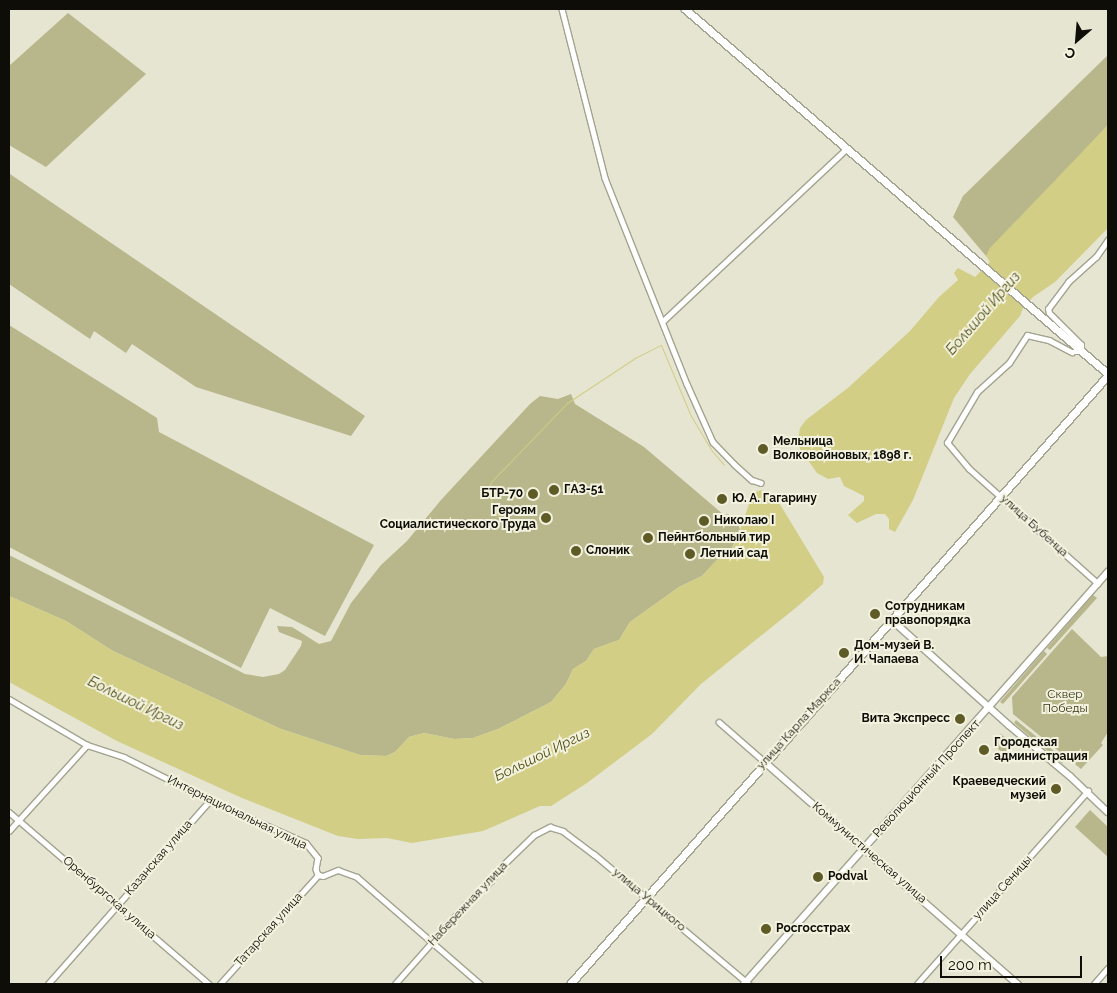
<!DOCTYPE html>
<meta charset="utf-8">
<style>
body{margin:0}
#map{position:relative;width:1117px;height:993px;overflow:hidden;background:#e5e5d1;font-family:Raleway,sans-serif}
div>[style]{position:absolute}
.green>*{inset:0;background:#b8b68b}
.water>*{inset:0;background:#d2ce85}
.stream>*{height:1px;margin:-0.5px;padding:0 0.5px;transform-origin:0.5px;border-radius:0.5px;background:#d2ce85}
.roads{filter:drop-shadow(1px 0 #a3a390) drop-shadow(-1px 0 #a3a390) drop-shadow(0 1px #a3a390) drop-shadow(0 -1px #a3a390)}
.minor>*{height:4.5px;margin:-2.25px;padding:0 2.25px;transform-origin:2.25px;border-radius:2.25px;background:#fff}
.tertiary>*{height:5.5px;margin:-2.75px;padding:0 2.75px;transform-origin:2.75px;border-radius:2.75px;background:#fff}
.secondary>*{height:7px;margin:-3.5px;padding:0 3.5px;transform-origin:3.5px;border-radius:3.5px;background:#fff}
.dots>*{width:14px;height:14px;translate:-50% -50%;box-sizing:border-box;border:2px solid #f3f2de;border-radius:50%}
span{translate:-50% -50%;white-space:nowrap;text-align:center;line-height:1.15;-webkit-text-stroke:4px #f3f2de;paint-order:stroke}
.poi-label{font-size:12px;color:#0e0d07;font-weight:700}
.left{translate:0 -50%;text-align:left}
.right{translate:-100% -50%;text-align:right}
.street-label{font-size:12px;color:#0e0d07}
.park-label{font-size:12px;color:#383616}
.water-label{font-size:14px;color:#4e4b13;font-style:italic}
.frame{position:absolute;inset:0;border:10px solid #0e0d07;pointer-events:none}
.north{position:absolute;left:1052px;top:15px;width:50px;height:50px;-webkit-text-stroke:4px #f3f2de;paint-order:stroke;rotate:207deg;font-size:14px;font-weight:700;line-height:20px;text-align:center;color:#0e0d07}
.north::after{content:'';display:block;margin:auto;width:18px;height:22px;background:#0e0d07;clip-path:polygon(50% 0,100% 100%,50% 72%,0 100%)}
.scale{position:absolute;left:940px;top:956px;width:142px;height:22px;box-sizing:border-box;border:2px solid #0e0d07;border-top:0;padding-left:6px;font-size:15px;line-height:18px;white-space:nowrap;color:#0e0d07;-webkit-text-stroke:4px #f3f2de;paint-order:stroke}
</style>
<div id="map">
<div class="green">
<i style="clip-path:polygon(68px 13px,146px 74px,46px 167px,9px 145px,9px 66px)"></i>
<i style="clip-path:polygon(1108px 55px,1108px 125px,986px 256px,953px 217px,963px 196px)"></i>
<i style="clip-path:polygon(10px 174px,365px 416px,351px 436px,196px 387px,132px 344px,126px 353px,94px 331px,90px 339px,9px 284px)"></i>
<i style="clip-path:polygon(9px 325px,157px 418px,159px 432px,374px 545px,325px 636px,270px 608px,241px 668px,9px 547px)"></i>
<i style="clip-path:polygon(571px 394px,575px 404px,644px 447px,724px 515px,729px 514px,738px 522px,740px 530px,731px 550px,716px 561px,702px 576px,679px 587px,630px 622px,619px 640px,594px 649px,586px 661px,573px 669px,566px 684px,551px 702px,498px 729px,473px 738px,454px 739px,424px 733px,409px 737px,395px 752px,386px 756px,360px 755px,281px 729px,113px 651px,66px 621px,9px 596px,9px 555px,245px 674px,263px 677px,279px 674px,285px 670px,301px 646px,302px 641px,279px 632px,277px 626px,292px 627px,319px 644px,331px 641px,351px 603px,381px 565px,407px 541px,441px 500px,530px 404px,540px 396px,558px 399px)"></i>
<i style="clip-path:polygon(1093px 595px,1097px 598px,1050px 650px,1047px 648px)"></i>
<i style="clip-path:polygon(1072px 629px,1101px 657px,1108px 656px,1108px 732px,1101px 743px,1103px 745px,1081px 769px,1013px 714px,1012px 697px)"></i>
<i style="clip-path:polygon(1044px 651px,1047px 654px,1003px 704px,1000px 702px)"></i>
<i style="clip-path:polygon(1016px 720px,1065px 760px,1062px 763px,1014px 723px)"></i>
<i style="clip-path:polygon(1001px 734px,1013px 744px,1004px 754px,996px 747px,998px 741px,996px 739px)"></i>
<i style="clip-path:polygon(1090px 810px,1108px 827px,1108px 857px,1075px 827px)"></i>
</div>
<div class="water">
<i style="clip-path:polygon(1108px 125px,1108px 228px,1055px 282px,1033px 297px,1023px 308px,1020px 316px,970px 374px,954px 398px,913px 500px,895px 532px,889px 529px,889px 519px,885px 514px,876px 514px,857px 523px,848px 515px,864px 501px,864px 496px,844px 486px,840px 477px,828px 479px,817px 473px,800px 449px,798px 440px,800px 428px,806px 420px,849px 387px,910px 331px,939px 297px,958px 280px,954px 273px,958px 268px,975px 277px,990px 262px,986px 256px,990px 248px)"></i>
<i style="clip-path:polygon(761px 490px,778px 501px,824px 577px,823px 584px,798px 606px,701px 684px,652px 734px,587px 783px,551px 806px,540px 806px,483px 831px,412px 843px,387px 838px,358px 839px,338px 836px,242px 798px,117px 741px,9px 682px,9px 596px,66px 621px,113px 651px,281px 729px,360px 755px,386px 756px,395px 752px,409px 737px,424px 733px,454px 739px,473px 738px,498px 729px,551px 702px,566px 684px,573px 669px,586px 661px,594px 649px,619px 640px,630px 622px,679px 587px,702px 576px,716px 561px,731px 550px,737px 539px,750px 501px,756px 492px)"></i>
</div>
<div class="stream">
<i style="left:509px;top:522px;width:11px;rotate:-153deg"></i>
<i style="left:499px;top:517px;width:9px;rotate:-122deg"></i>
<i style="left:494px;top:509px;width:19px;rotate:-108deg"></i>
<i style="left:488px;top:491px;width:9px;rotate:-72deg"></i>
<i style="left:491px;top:482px;width:110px;rotate:-46.1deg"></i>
<i style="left:567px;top:403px;width:82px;rotate:-33.5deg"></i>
<i style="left:635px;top:358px;width:29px;rotate:-27deg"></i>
<i style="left:661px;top:345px;width:77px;rotate:67.1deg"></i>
<i style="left:691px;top:416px;width:41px;rotate:59deg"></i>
<i style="left:712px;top:451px;width:18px;rotate:49deg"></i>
<i style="left:513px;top:522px;width:2px"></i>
</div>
<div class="roads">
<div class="minor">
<i style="left:562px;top:9px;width:174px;rotate:75.7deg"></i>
<i style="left:605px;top:178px;width:222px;rotate:68.3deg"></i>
<i style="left:687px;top:384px;width:64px;rotate:65.9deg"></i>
<i style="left:713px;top:442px;width:30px;rotate:46deg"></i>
<i style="left:734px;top:464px;width:24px;rotate:42deg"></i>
<i style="left:752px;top:480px;width:9px;rotate:18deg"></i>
<i style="left:662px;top:322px;width:253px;rotate:-43.2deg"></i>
<i style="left:1098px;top:584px;width:173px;rotate:-138.3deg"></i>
<i style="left:969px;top:469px;width:34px;rotate:-130deg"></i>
<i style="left:947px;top:443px;width:59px;rotate:-59.5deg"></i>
<i style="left:977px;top:392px;width:43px;rotate:-42.2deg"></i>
<i style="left:1009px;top:363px;width:33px;rotate:-57deg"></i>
<i style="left:1027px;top:335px;width:23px;rotate:13deg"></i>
<i style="left:1049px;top:340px;width:26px;rotate:28deg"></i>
<i style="left:1072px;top:352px;width:9px"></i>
<i style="left:1081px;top:352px;width:7px;rotate:-90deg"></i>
<i style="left:1081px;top:345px;width:45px;rotate:-135deg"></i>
<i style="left:1049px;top:313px;width:4px;rotate:-104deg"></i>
<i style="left:1048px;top:309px;width:34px;rotate:-53deg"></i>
<i style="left:1068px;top:282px;width:38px;rotate:-42deg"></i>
<i style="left:1096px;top:257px;width:21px;rotate:-55deg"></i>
<i style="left:9px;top:699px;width:91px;rotate:30.5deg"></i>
<i style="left:87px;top:745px;width:39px;rotate:18deg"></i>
<i style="left:124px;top:757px;width:96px;rotate:26.6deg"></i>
<i style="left:210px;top:800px;width:105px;rotate:24.1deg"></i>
<i style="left:306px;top:843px;width:19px;rotate:51deg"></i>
<i style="left:318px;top:858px;width:11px;rotate:100deg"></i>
<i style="left:316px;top:869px;width:6px;rotate:72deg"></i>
<i style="left:318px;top:875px;width:5px;rotate:11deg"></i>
<i style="left:323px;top:876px;width:16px;rotate:-22deg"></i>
<i style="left:338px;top:870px;width:20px;rotate:20deg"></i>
<i style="left:357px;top:877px;width:163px;rotate:41deg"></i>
<i style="left:719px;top:722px;width:61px;rotate:41deg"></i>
<i style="left:9px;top:812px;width:264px;rotate:40.7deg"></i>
<i style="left:9px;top:831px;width:116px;rotate:-47.8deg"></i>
<i style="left:48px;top:984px;width:245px;rotate:-48.6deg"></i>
<i style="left:220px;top:984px;width:147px;rotate:-48deg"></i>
<i style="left:395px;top:984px;width:106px;rotate:-48.5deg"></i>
<i style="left:465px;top:905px;width:35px;rotate:-43deg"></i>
<i style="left:491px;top:881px;width:20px;rotate:-53deg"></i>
<i style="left:503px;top:865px;width:43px;rotate:-44.1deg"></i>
<i style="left:534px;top:835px;width:18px;rotate:-27deg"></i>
<i style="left:550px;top:827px;width:14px;rotate:17deg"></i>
<i style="left:563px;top:831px;width:39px;rotate:37deg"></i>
<i style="left:594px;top:854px;width:202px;rotate:40deg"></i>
<i style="left:917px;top:984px;width:258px;rotate:-48.5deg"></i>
<i style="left:1094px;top:984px;width:21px;rotate:-49deg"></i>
</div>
<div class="tertiary">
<i style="left:892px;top:620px;width:157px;rotate:41.9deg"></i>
<i style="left:1009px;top:725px;width:80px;rotate:39.9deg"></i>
<i style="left:1070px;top:776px;width:52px;rotate:43.5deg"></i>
<i style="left:765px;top:762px;width:337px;rotate:41.3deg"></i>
<i style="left:744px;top:984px;width:550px;rotate:-48.54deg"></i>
</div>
<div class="secondary">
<i style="left:685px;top:9px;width:559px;rotate:40.79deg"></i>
<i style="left:570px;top:984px;width:813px;rotate:-48.54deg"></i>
</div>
</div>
<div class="dots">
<i style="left:763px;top:449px;background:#5e5b27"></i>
<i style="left:554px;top:490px;background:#5e5b27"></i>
<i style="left:533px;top:494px;background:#5e5b27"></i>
<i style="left:722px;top:499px;background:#5e5b27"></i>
<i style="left:546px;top:518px;background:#5e5b27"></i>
<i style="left:704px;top:521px;background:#5e5b27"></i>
<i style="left:648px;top:538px;background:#5e5b27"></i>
<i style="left:576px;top:551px;background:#5e5b27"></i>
<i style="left:690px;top:554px;background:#5e5b27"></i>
<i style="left:875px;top:614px;background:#5e5b27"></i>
<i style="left:844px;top:653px;background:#5e5b27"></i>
<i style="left:960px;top:719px;background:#5e5b27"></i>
<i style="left:984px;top:750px;background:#5e5b27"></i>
<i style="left:1056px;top:789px;background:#5e5b27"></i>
<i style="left:818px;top:877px;background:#5e5b27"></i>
<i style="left:766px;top:929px;background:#5e5b27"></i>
</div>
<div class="poi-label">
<span class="left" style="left:773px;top:449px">Мельница<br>Волковойновых, 1898 г.</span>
<span class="left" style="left:564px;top:490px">ГАЗ-51</span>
<span class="right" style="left:523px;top:494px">БТР-70</span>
<span class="left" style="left:732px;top:499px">Ю. А. Гагарину</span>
<span class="right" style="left:536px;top:518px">Героям<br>Социалистического Труда</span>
<span class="left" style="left:714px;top:521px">Николаю I</span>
<span class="left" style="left:658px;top:538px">Пейнтбольный тир</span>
<span class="left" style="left:586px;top:551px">Слоник</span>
<span class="left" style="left:700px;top:554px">Летний сад</span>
<span class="left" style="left:885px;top:614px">Сотрудникам<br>правопорядка</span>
<span class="left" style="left:854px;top:653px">Дом-музей В.<br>И. Чапаева</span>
<span class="right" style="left:950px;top:719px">Вита Экспресс</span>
<span class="left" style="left:994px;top:750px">Городская<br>администрация</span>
<span class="right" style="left:1046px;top:789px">Краеведческий<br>музей</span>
<span class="left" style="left:828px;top:877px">Podval</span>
<span class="left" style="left:776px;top:929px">Росгосстрах</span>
</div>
<div class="street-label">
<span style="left:1034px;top:526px;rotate:42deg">улица Бубенца</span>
<span style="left:799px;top:724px;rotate:-48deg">улица Карла Маркса</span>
<span style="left:927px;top:779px;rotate:-48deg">Революционный Проспект</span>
<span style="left:237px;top:813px;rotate:26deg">Интернациональная улица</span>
<span style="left:869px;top:853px;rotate:41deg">Коммунистическая улица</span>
<span style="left:159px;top:858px;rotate:-49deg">Казанская улица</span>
<span style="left:1003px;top:888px;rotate:-48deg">улица Сеницы</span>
<span style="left:109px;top:898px;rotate:41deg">Оренбургская улица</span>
<span style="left:649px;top:900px;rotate:40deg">улица Урицкого</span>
<span style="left:468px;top:904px;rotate:-47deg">Набережная улица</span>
<span style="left:269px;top:930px;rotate:-48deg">Татарская улица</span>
</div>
<div class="park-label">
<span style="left:1065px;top:702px">Сквер<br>Победы</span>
</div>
<div class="water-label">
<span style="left:983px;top:313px;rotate:-49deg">Большой Иргиз</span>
<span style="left:136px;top:703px;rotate:26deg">Большой Иргиз</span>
<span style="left:542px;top:754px;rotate:-26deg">Большой Иргиз</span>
</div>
<div class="frame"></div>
<div class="north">С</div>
<div class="scale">200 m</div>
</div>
